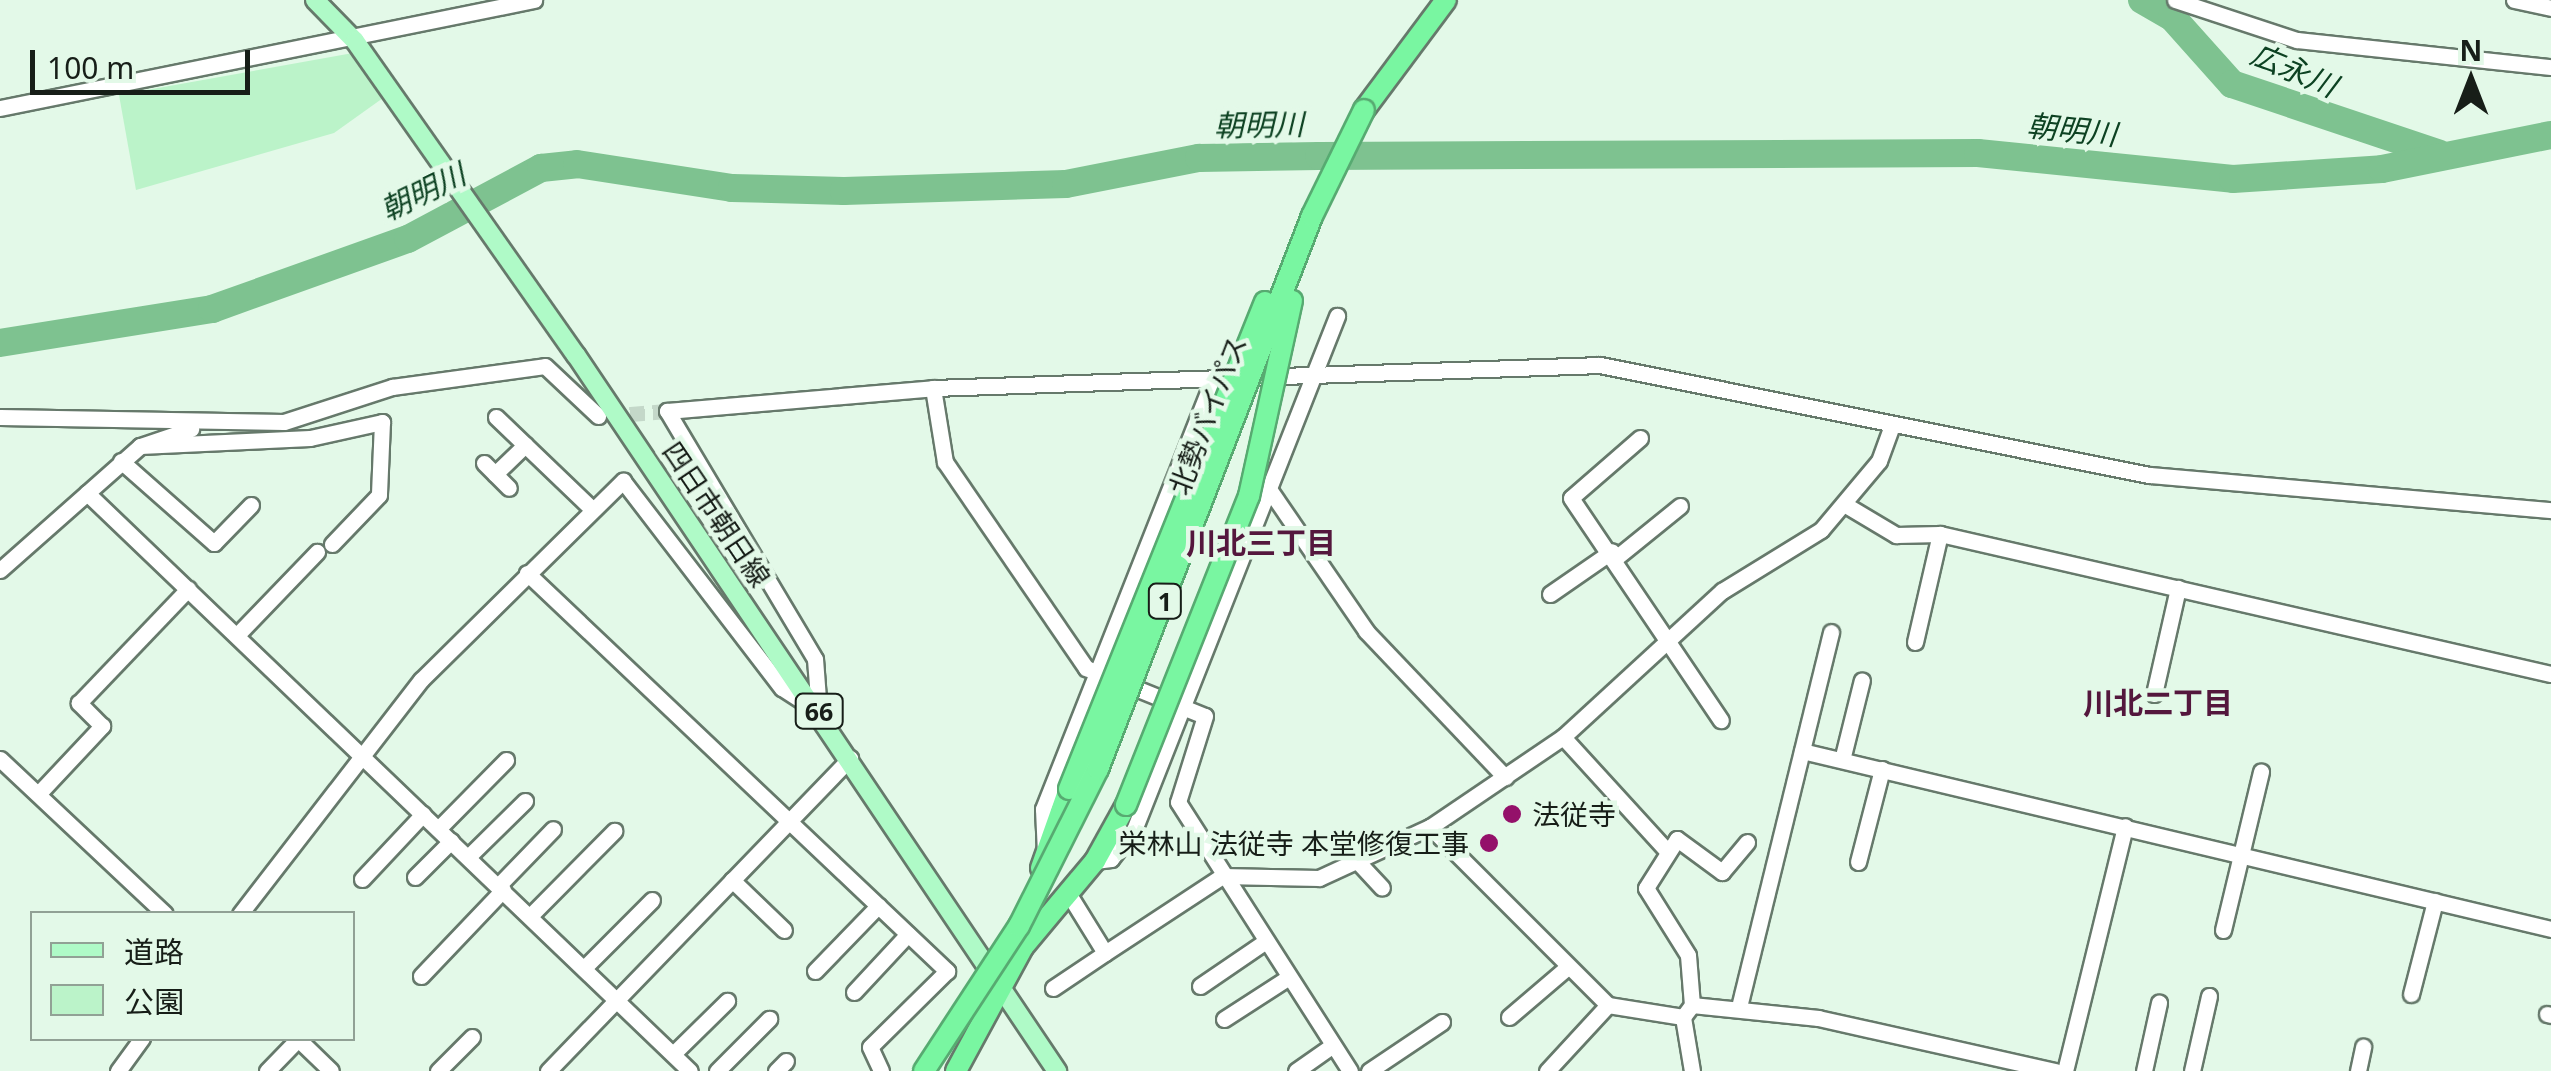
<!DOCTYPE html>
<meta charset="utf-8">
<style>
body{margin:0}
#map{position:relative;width:2551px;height:1071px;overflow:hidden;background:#e3f9e8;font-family:"Noto Sans","Noto Sans JP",sans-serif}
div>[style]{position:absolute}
.green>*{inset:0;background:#bbf3c9}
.river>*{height:28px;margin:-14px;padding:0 14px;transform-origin:14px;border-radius:14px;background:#7ec290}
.minor-tunnel>*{height:15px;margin-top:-7.5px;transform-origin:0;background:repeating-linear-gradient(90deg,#c4d8c9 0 15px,transparent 0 23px)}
.roads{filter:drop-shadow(2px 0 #66796b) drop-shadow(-2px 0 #66796b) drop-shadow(0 2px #66796b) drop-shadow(0 -2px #66796b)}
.minor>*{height:15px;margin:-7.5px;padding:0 7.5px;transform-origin:7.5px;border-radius:7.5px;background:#fff}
.major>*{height:18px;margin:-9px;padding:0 9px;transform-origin:9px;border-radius:9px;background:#affac7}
.highway>*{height:20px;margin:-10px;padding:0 10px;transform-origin:10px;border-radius:10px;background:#79f6a1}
.bridges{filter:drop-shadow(2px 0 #57aa71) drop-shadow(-2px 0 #57aa71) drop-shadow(0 2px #57aa71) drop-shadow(0 -2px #57aa71)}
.highway-bridge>*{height:20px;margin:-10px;padding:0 10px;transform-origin:10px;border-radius:10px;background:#79f6a1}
.dots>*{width:28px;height:28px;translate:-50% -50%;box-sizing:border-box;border:5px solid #e3f9e8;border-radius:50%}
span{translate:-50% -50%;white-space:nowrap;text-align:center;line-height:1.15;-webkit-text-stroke:9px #e3f9e8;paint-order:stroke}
.shield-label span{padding:2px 8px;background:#e3f9e8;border:2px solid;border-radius:8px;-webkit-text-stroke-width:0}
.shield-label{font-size:25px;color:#171e18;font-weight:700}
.street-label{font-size:28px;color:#171e18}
.poi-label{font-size:28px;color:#171e18}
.left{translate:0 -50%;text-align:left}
.right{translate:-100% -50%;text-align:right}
.water-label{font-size:30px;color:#0d4222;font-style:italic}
.neighbourhood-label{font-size:30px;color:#54173d;font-weight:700}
.legend{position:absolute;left:30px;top:911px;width:325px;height:130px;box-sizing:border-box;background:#e3f9e8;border:2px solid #91a195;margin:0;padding:12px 18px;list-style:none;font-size:30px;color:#171e18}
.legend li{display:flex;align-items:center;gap:20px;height:50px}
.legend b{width:50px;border:2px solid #91a195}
.north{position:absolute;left:2421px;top:30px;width:100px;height:100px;-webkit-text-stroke:8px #e3f9e8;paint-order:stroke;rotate:0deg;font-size:28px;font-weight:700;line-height:40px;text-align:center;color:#171e18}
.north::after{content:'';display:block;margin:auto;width:35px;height:45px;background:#171e18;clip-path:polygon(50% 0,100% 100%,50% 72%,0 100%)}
.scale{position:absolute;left:30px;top:50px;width:220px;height:45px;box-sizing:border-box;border:5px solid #171e18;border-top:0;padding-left:12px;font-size:30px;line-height:35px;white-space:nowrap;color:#171e18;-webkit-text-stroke:8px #e3f9e8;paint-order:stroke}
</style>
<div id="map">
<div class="green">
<i style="clip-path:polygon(353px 53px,383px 98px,334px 133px,136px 190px,119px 95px)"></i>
</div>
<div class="river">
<i style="left:2142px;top:0;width:34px;rotate:30deg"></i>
<i style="left:2172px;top:17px;width:90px;rotate:48.2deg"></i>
<i style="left:2232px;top:84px;width:219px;rotate:18.6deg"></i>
<i style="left:0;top:343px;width:215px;rotate:-9.1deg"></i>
<i style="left:212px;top:309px;width:208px;rotate:-19.7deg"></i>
<i style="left:408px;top:239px;width:151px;rotate:-28.1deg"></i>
<i style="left:541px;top:168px;width:36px;rotate:-6deg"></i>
<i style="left:577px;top:164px;width:157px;rotate:8.8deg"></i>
<i style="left:732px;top:188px;width:112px;rotate:1.5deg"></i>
<i style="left:844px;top:191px;width:222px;rotate:-1.8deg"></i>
<i style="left:1066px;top:184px;width:136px;rotate:-11.1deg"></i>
<i style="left:1199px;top:158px;width:120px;rotate:-1deg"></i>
<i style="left:1319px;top:156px;width:659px;rotate:-0.26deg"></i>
<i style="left:1978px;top:153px;width:256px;rotate:5.8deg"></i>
<i style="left:2233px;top:179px;width:149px;rotate:-3.8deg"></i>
<i style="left:2382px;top:169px;width:172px;rotate:-11.4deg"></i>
</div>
<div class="minor-tunnel">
<i style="left:607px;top:416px;width:60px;rotate:-4.8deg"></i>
</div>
<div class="roads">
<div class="minor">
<i style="left:2175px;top:0;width:128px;rotate:18.2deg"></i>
<i style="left:2297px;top:40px;width:255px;rotate:6.1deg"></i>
<i style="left:2514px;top:0;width:38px;rotate:12deg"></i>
<i style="left:0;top:108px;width:545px;rotate:-11.43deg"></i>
<i style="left:933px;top:388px;width:75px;rotate:80.8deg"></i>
<i style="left:945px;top:462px;width:250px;rotate:55.6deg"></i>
<i style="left:1086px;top:668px;width:128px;rotate:22deg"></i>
<i style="left:1205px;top:716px;width:90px;rotate:107.4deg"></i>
<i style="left:1178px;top:802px;width:319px;rotate:57.4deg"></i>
<i style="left:0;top:417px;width:284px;rotate:1deg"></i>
<i style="left:284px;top:422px;width:114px;rotate:-18deg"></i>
<i style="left:392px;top:387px;width:154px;rotate:-7.8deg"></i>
<i style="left:545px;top:366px;width:73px;rotate:43.3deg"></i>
<i style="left:496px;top:417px;width:134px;rotate:43.8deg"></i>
<i style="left:1640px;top:438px;width:91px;rotate:139deg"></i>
<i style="left:1571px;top:498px;width:268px;rotate:56deg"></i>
<i style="left:140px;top:446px;width:170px;rotate:-2.7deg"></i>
<i style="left:310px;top:438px;width:74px;rotate:-12.5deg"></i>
<i style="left:382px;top:422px;width:73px;rotate:92.4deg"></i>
<i style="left:379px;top:495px;width:68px;rotate:133.8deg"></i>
<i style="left:121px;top:461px;width:124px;rotate:41.4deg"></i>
<i style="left:214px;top:543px;width:53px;rotate:-45.8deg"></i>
<i style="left:484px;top:463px;width:35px;rotate:45deg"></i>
<i style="left:495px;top:474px;width:42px;rotate:-44deg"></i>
<i style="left:1271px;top:492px;width:168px;rotate:55.6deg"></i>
<i style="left:1366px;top:631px;width:202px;rotate:46.4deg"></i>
<i style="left:87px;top:493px;width:835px;rotate:43.79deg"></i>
<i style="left:1844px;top:504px;width:61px;rotate:30.8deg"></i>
<i style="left:1896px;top:535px;width:44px;rotate:-1.3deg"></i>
<i style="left:1940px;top:534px;width:627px;rotate:12.91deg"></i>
<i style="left:1617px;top:557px;width:81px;rotate:-39deg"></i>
<i style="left:0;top:570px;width:187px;rotate:-41.5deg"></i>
<i style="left:140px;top:446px;width:54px;rotate:-18.4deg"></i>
<i style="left:527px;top:573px;width:579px;rotate:43.46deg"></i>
<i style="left:947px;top:971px;width:108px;rotate:135.4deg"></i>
<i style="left:870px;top:1047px;width:26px;rotate:65deg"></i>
<i style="left:1550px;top:594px;width:75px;rotate:-34.7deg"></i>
<i style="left:238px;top:634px;width:114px;rotate:-46.1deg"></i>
<i style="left:1915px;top:642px;width:111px;rotate:-77deg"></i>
<i style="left:2154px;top:694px;width:109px;rotate:-77.2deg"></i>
<i style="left:819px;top:712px;width:53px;rotate:-94.3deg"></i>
<i style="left:815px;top:659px;width:289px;rotate:-120.8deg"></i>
<i style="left:667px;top:411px;width:267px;rotate:-4.9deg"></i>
<i style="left:933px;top:388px;width:667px;rotate:-1.97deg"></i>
<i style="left:1600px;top:365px;width:560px;rotate:11.33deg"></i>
<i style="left:2149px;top:475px;width:404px;rotate:5deg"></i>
<i style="left:1563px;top:737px;width:154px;rotate:47.6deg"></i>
<i style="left:1802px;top:751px;width:770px;rotate:13.37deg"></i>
<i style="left:0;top:759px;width:226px;rotate:43.2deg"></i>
<i style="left:1842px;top:760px;width:82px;rotate:-76deg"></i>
<i style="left:40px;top:792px;width:91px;rotate:-46.8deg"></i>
<i style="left:102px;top:726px;width:33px;rotate:-135deg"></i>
<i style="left:79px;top:703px;width:158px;rotate:-46.3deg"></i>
<i style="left:1430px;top:827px;width:252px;rotate:45deg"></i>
<i style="left:1608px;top:1005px;width:76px;rotate:9.1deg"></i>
<i style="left:438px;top:829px;width:97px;rotate:-45.4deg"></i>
<i style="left:1045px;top:853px;width:44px;rotate:-92.6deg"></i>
<i style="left:1043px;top:809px;width:461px;rotate:-68.4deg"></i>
<i style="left:468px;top:857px;width:80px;rotate:-44.5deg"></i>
<i style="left:1095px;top:861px;width:16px;rotate:-7deg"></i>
<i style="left:1111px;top:859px;width:37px;rotate:-52deg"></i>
<i style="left:1134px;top:830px;width:553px;rotate:-68.45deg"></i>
<i style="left:1358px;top:862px;width:35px;rotate:47deg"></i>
<i style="left:1858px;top:862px;width:96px;rotate:-75.5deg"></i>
<i style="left:415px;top:877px;width:51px;rotate:-45deg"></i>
<i style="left:362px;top:879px;width:89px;rotate:-46.8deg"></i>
<i style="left:732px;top:880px;width:72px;rotate:43.9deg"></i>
<i style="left:498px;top:886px;width:79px;rotate:-46deg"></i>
<i style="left:1068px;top:893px;width:70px;rotate:58.3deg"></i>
<i style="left:1105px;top:953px;width:140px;rotate:-33.3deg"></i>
<i style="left:1222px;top:876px;width:97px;rotate:1.2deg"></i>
<i style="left:1319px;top:878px;width:122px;rotate:-24.7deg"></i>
<i style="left:1430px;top:827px;width:161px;rotate:-34.1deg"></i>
<i style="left:1563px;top:737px;width:216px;rotate:-42.6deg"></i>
<i style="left:1722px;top:591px;width:116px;rotate:-31.6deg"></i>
<i style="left:1821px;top:530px;width:90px;rotate:-50deg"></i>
<i style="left:1879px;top:461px;width:35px;rotate:-70deg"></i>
<i style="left:240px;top:914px;width:296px;rotate:-52.3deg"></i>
<i style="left:421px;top:680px;width:284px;rotate:-44.6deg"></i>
<i style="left:623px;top:481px;width:261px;rotate:52.5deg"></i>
<i style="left:782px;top:688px;width:35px;rotate:33deg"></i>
<i style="left:530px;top:916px;width:120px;rotate:-45.3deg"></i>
<i style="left:2223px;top:930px;width:163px;rotate:-76.5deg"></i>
<i style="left:584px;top:968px;width:96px;rotate:-45deg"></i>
<i style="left:815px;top:971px;width:91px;rotate:-45.9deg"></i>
<i style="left:421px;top:976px;width:119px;rotate:-46.4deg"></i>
<i style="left:1200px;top:986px;width:80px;rotate:-34.3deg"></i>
<i style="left:1053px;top:988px;width:63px;rotate:-33.9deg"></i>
<i style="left:854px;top:992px;width:79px;rotate:-47deg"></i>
<i style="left:2411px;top:994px;width:96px;rotate:-75.5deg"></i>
<i style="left:1692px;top:1005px;width:50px;rotate:-94.6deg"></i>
<i style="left:1688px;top:955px;width:79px;rotate:-122.1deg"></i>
<i style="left:1646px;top:888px;width:58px;rotate:-57.7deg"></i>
<i style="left:1677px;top:839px;width:56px;rotate:36.3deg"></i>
<i style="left:1722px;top:872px;width:39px;rotate:-50deg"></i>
<i style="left:1739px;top:1007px;width:386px;rotate:-76.2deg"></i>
<i style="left:2547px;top:1014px;width:4px;rotate:14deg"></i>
<i style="left:1509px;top:1017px;width:72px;rotate:-40.5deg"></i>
<i style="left:1224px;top:1019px;width:77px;rotate:-32.9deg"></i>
<i style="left:297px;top:1038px;width:47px;rotate:44.1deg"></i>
<i style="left:673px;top:1054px;width:76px;rotate:-44.5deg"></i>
<i style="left:118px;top:1071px;width:41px;rotate:-54deg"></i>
<i style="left:267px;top:1071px;width:45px;rotate:-45.9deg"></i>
<i style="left:438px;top:1071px;width:48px;rotate:-45deg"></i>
<i style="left:548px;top:1071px;width:435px;rotate:-46deg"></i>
<i style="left:717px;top:1071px;width:74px;rotate:-45deg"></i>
<i style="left:776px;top:1071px;width:14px;rotate:-45deg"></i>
<i style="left:1296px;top:1071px;width:45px;rotate:-35.1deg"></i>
<i style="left:1369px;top:1071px;width:88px;rotate:-33.9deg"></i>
<i style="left:1547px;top:1071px;width:90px;rotate:-47.3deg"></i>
<i style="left:1692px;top:1071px;width:55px;rotate:-99.5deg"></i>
<i style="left:1683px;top:1017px;width:15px;rotate:-53deg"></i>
<i style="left:1692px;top:1005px;width:127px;rotate:5.9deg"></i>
<i style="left:1818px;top:1018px;width:244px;rotate:12.6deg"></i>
<i style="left:2065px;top:1071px;width:252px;rotate:-76.2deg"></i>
<i style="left:2144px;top:1071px;width:70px;rotate:-77.6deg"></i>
<i style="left:2192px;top:1071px;width:77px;rotate:-77.2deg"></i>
<i style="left:2358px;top:1071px;width:25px;rotate:-78deg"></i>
</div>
<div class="major">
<i style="left:315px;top:0;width:57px;rotate:45.7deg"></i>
<i style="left:355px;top:41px;width:384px;rotate:54.9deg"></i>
<i style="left:576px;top:355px;width:863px;rotate:56.11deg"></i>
</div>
<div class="highway">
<i style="left:1364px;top:110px;width:137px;rotate:-53.3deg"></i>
<i style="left:1041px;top:868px;width:84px;rotate:-70.5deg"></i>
<i style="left:956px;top:1071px;width:141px;rotate:-61.6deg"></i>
<i style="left:1023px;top:947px;width:112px;rotate:-50.1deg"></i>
<i style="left:1095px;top:861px;width:64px;rotate:-61deg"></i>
</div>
</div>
<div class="bridges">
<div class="highway-bridge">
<i style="left:1069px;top:789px;width:525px;rotate:-68.08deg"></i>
<i style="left:1126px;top:805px;width:333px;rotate:-68.3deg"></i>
<i style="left:1249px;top:496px;width:200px;rotate:-77.6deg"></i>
<i style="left:924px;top:1071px;width:173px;rotate:-56.8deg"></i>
<i style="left:1019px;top:926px;width:176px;rotate:-63.3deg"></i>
<i style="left:1098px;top:769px;width:593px;rotate:-68.84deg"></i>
<i style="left:1312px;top:216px;width:118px;rotate:-63.9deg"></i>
</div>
</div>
<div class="dots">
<i style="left:1512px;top:814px;background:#94116a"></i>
<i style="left:1489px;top:843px;background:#94116a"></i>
</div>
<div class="shield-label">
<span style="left:1165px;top:601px">1</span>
<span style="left:819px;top:711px">66</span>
</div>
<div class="street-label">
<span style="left:1207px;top:415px;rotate:-69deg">北勢バイパス</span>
<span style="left:717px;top:514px;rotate:56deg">四日市朝日線</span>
</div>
<div class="poi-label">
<span class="left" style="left:1532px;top:814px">法従寺</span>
<span class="right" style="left:1469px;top:843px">栄林山 法従寺 本堂修復工事</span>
</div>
<div class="water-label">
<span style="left:2294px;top:70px;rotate:23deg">広永川</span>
<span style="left:1259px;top:125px;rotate:-1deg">朝明川</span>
<span style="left:2072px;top:130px;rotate:6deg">朝明川</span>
<span style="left:423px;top:192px;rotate:-26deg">朝明川</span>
</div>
<div class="neighbourhood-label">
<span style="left:1261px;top:543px">川北三丁目</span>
<span style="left:2158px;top:703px">川北二丁目</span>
</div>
<ul class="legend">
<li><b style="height:12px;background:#affac7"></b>道路</li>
<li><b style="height:28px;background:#bbf3c9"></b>公園</li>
</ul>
<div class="north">N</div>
<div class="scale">100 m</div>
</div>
